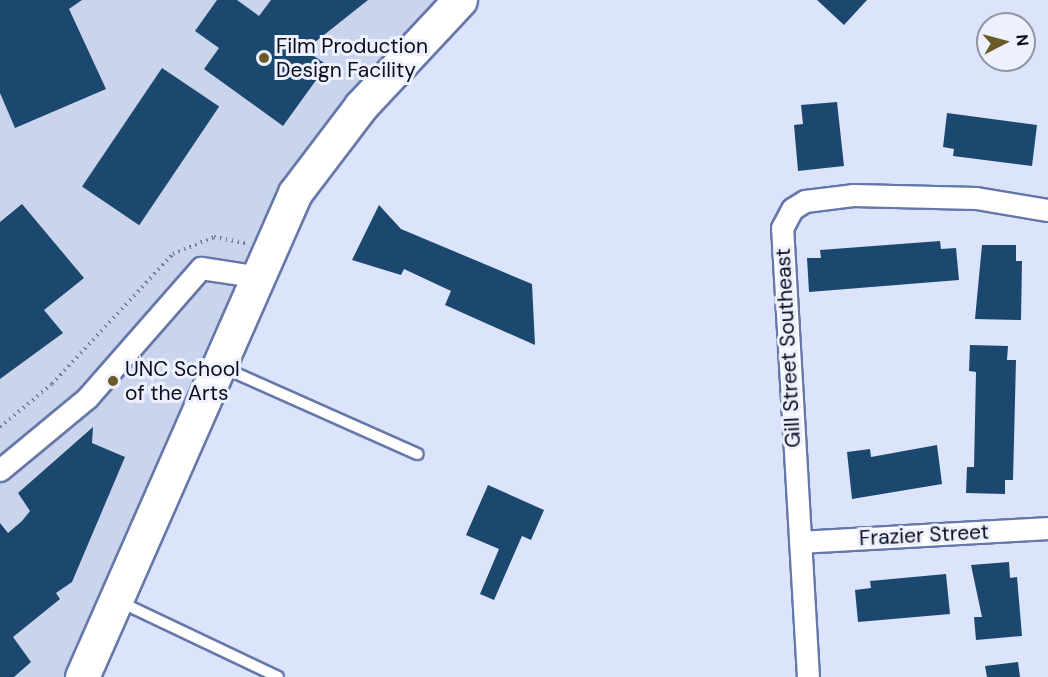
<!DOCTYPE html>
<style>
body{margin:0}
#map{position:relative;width:1048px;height:677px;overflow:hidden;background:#dbe4fa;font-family:"DM Sans",sans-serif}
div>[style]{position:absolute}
.built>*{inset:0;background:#cad4ec}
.building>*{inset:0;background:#1c486f;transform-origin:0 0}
.path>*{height:4px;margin-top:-2px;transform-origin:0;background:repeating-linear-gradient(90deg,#767d91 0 1.5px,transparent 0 6px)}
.roads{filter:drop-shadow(2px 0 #6678aa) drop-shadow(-2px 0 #6678aa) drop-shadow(0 2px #6678aa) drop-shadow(0 -2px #6678aa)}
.service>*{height:10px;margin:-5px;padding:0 5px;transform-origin:5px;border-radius:5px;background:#fff}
.minor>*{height:21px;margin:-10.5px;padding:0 10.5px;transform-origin:10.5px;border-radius:10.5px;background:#fff}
.primary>*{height:33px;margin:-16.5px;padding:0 16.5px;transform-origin:16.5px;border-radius:16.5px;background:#fff}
.dots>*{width:16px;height:16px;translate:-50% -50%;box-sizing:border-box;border:3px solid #edf1fd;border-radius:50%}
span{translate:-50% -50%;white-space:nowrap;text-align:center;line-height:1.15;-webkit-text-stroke:6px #edf1fd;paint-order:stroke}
.poi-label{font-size:21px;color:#070c1f}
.left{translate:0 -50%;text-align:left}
.street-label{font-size:21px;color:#070c1f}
.north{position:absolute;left:976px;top:12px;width:60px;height:60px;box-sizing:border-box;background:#edf1fd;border:2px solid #9195a4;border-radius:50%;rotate:84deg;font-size:16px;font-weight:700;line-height:24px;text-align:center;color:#070c1f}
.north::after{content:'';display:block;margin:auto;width:21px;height:27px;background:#6b5927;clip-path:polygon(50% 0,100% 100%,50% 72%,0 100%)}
</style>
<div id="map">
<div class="built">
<i style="clip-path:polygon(0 0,448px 0,361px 106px,82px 677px,0 677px)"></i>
</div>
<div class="building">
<i style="clip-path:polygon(0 0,82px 0,69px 9px,106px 89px,15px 128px,0 93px)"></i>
<i style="clip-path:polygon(217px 0,237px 0,259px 16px,271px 0,368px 0,305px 50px,327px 65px,283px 126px,204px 69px,219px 48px,195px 31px)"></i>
<i style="clip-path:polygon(817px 0,867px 0,844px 25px)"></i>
<i style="left:162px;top:68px;width:69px;height:143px;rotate:34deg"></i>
<i style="clip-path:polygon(837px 102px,844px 166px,798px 171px,794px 125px,803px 124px,801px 105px)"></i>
<i style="clip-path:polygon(947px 113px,1037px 125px,1032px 166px,953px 156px,954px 149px,943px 147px)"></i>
<i style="clip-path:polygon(22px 204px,84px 278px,44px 310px,63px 333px,0 379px,0 222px)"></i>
<i style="clip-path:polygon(379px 205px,401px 229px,532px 284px,535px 345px,445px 305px,451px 291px,404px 269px,401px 275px,352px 260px)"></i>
<i style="clip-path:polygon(940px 241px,941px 249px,956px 248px,959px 280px,809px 292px,807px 258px,821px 258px,820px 250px)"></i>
<i style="clip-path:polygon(982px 245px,1016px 245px,1016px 261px,1022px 261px,1021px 320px,975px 319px)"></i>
<i style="clip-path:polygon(970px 345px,1008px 346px,1007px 360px,1016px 360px,1013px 480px,1005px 480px,1005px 494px,966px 493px,967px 467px,974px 467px,976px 372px,969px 371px)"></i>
<i style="clip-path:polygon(93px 427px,92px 443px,125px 457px,72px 582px,56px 593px,60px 599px,13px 637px,31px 662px,14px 677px,0 677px,0 523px,8px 533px,22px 521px,30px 511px,18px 493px)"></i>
<i style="clip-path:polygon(937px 445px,942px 484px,852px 499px,847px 452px,870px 449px,871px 457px)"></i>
<i style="clip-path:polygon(488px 485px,544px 510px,531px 540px,522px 536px,494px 600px,480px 594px,499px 549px,466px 535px)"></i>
<i style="clip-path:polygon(1009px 562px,1010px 578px,1017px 577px,1022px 636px,976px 640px,974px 617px,982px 617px,971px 565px)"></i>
<i style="clip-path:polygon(946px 574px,950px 614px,858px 622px,855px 590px,871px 588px,870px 581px)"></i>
<i style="clip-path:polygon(1018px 662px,1020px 677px,987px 677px,985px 666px)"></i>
</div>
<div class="path">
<i style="left:0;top:427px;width:67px;rotate:-39.6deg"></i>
<i style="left:52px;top:384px;width:178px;rotate:-47.1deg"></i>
<i style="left:173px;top:254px;width:44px;rotate:-22.5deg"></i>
<i style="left:214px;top:237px;width:33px;rotate:11deg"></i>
</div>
<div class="roads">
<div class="service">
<i style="left:222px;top:367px;width:214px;rotate:24deg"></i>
<i style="left:118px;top:601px;width:177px;rotate:25.4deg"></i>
</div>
<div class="minor">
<i style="left:0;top:470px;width:113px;rotate:-39.6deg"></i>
<i style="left:87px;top:398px;width:173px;rotate:-48.8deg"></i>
<i style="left:201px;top:268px;width:54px;rotate:8.6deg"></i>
<i style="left:800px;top:542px;width:248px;rotate:-3.2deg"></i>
<i style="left:808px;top:677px;width:450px;rotate:-93.3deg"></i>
<i style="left:782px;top:228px;width:21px;rotate:-62deg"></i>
<i style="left:792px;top:209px;width:15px;rotate:-32deg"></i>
<i style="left:805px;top:201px;width:48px;rotate:-7.1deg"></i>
<i style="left:853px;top:195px;width:123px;rotate:1.4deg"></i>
<i style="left:976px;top:198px;width:73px;rotate:9.5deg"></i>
</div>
<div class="primary">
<i style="left:82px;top:677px;width:529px;rotate:-66.25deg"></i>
<i style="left:295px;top:193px;width:109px;rotate:-52.8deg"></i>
<i style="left:361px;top:106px;width:145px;rotate:-47deg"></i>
</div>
</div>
<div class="dots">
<i style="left:264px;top:58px;background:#6b5927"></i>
<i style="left:113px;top:381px;background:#6b5927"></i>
</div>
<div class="poi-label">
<span class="left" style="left:276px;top:58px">Film Production<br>Design Facility</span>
<span class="left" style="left:125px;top:381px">UNC School<br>of the Arts</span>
</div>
<div class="street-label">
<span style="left:788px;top:348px;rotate:-93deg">Gill Street Southeast</span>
<span style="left:924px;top:535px;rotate:-3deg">Frazier Street</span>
</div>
<div class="north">N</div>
</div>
